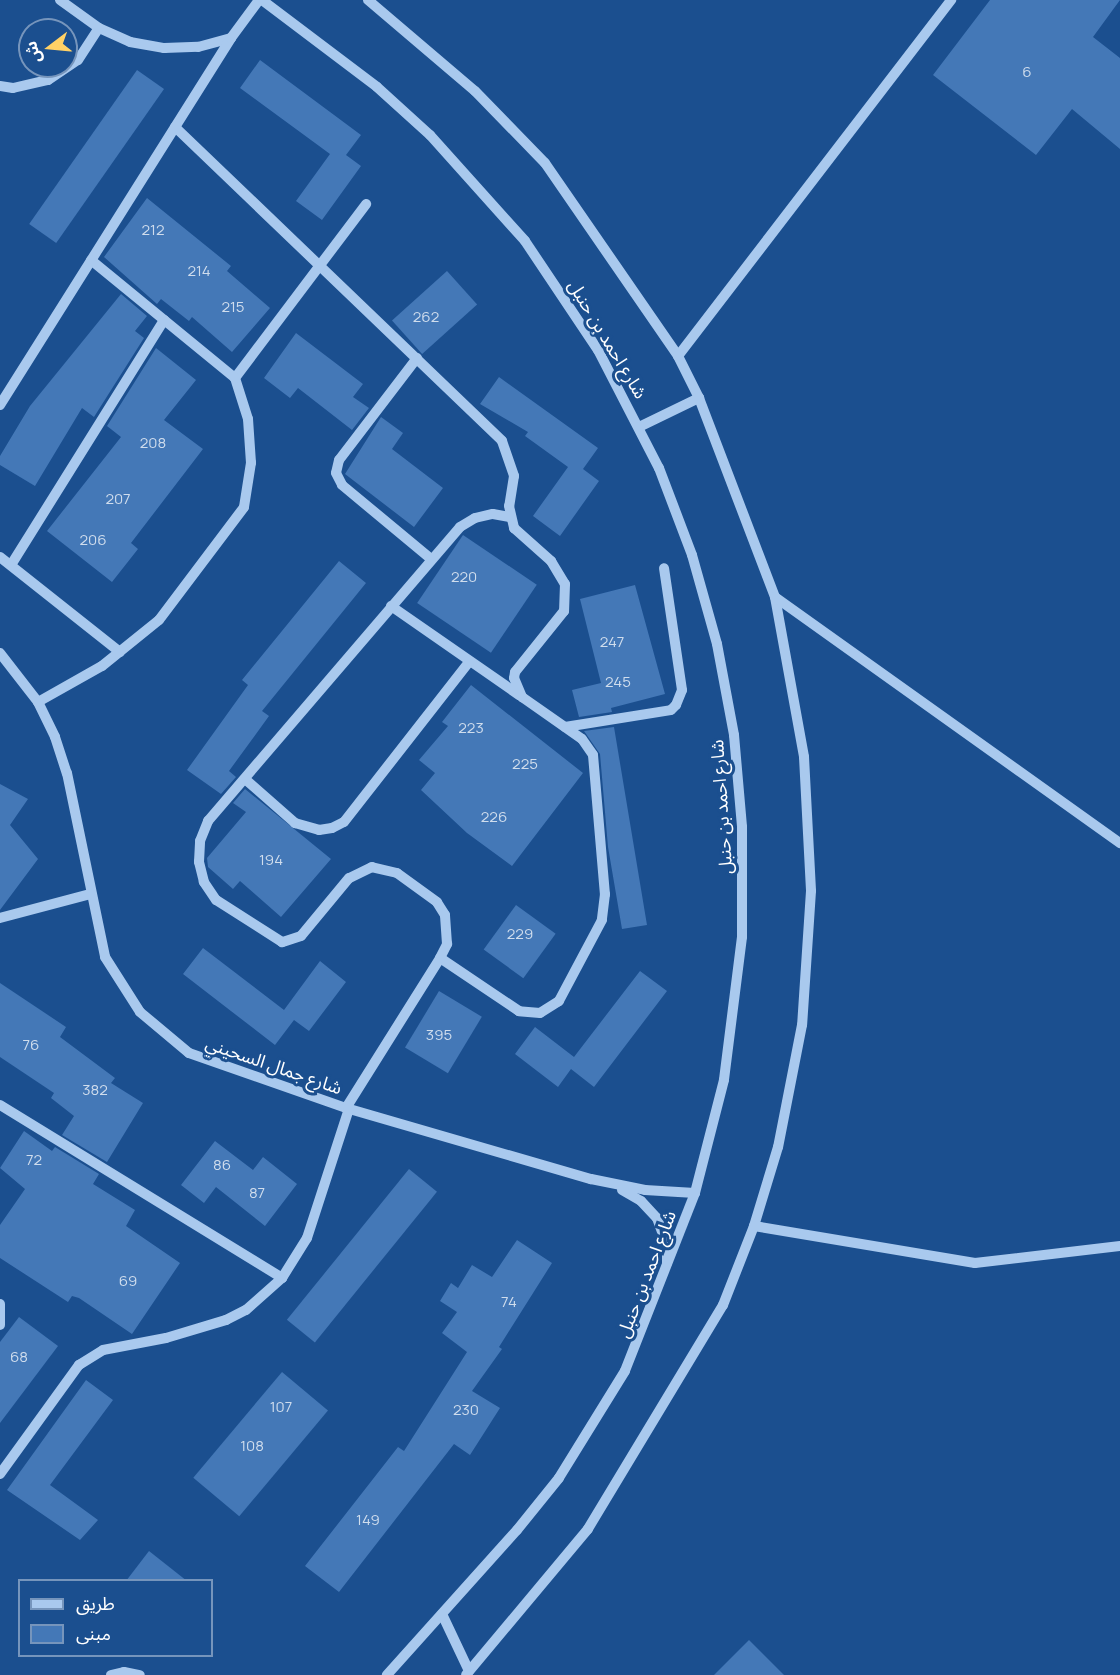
<!DOCTYPE html>
<meta charset="utf-8">
<style>
body{margin:0}
#map{position:relative;width:1120px;height:1675px;overflow:hidden;background:#1b4f8f;font-family:Manrope,"Noto Sans Arabic",sans-serif}
div>[style]{position:absolute}
.building>*{inset:0;background:#4478b7;transform-origin:0 0}
.minor>*{height:10px;margin:-5px;padding:0 5px;transform-origin:5px;border-radius:5px;background:#a9c9ee}
span{translate:-50% -50%;white-space:nowrap;text-align:center;line-height:1.15;-webkit-text-stroke:6px #1b4f8f;paint-order:stroke}
.number-label{font-size:15px;color:#d0dded}
.number-label span{-webkit-text-stroke-width:0}
.street-label{font-size:18px;color:#fff}
.legend{position:absolute;left:18px;top:1579px;width:195px;height:78px;box-sizing:border-box;background:#1b4f8f;border:2px solid #7695bc;margin:0;padding:8px 10px;list-style:none;font-size:18px;color:#fff}
.legend li{display:flex;align-items:center;gap:12px;height:30px}
.legend b{width:30px;border:2px solid #7695bc}
.north{position:absolute;left:18px;top:18px;width:60px;height:60px;box-sizing:border-box;background:#1b4f8f;border:2px solid #7695bc;border-radius:50%;rotate:254deg;font-size:16px;font-weight:700;line-height:24px;text-align:center;color:#fff}
.north::after{content:'';display:block;margin:auto;width:21px;height:27px;background:#ffd166;clip-path:polygon(50% 0,100% 100%,50% 72%,0 100%)}
</style>
<div id="map">
<div class="building">
<i style="clip-path:polygon(990px 0,1120px 0,1093px 37px,1120px 58px,1120px 149px,1072px 109px,1036px 155px,933px 75px)"></i>
<i style="clip-path:polygon(260px 60px,361px 135px,346px 155px,361px 166px,322px 220px,296px 201px,330px 154px,240px 88px)"></i>
<i style="left:137px;top:70px;width:33px;height:188px;rotate:35deg"></i>
<i style="clip-path:polygon(147px 198px,231px 266px,227px 271px,270px 308px,232px 352px,192px 317px,189px 321px,161px 299px,157px 304px,104px 257px)"></i>
<i style="left:447px;top:271px;width:45px;height:74px;rotate:48deg"></i>
<i style="clip-path:polygon(121px 294px,147px 316px,135px 331px,144px 338px,94px 417px,82px 408px,35px 486px,0 465px,0 456px,30px 406px)"></i>
<i style="clip-path:polygon(296px 333px,363px 384px,353px 397px,369px 408px,352px 430px,298px 388px,290px 398px,264px 378px)"></i>
<i style="clip-path:polygon(156px 348px,196px 380px,164px 420px,203px 449px,131px 543px,138px 549px,112px 582px,47px 531px,121px 437px,107px 426px)"></i>
<i style="clip-path:polygon(499px 377px,598px 448px,583px 469px,599px 481px,560px 536px,533px 516px,568px 467px,525px 436px,528px 432px,480px 404px)"></i>
<i style="clip-path:polygon(381px 417px,403px 433px,392px 449px,443px 488px,414px 527px,345px 474px)"></i>
<i style="left:463px;top:535px;width:89px;height:82px;rotate:34deg"></i>
<i style="clip-path:polygon(339px 561px,366px 583px,262px 711px,269px 716px,229px 771px,236px 777px,221px 794px,187px 770px,248px 685px,242px 680px)"></i>
<i style="clip-path:polygon(635px 585px,665px 694px,611px 708px,612px 712px,579px 717px,572px 690px,601px 683px,580px 599px)"></i>
<i style="clip-path:polygon(471px 685px,583px 773px,512px 866px,467px 833px,421px 790px,435px 773px,419px 760px,448px 726px,442px 722px)"></i>
<i style="clip-path:polygon(614px 727px,647px 925px,622px 929px,608px 847px,600px 754px,584px 731px)"></i>
<i style="clip-path:polygon(0 784px,28px 799px,10px 825px,38px 859px,0 910px)"></i>
<i style="clip-path:polygon(245px 789px,331px 859px,281px 917px,240px 881px,233px 889px,208px 867px,207px 858px,246px 812px,233px 803px)"></i>
<i style="left:516px;top:905px;width:49px;height:55px;rotate:36deg"></i>
<i style="clip-path:polygon(203px 948px,284px 1010px,320px 961px,346px 982px,309px 1031px,294px 1020px,275px 1045px,183px 974px)"></i>
<i style="clip-path:polygon(640px 971px,667px 991px,594px 1087px,571px 1069px,558px 1087px,515px 1054px,535px 1027px,574px 1057px)"></i>
<i style="clip-path:polygon(0 983px,66px 1027px,60px 1037px,115px 1078px,111px 1083px,143px 1103px,107px 1162px,62px 1135px,74px 1116px,51px 1098px,54px 1093px,0 1057px)"></i>
<i style="left:439px;top:991px;width:50px;height:66px;rotate:31deg"></i>
<i style="clip-path:polygon(24px 1131px,52px 1151px,55px 1147px,99px 1174px,93px 1184px,135px 1210px,126px 1226px,180px 1263px,132px 1334px,79px 1298px,72px 1296px,68px 1302px,0 1258px,0 1225px,25px 1189px,0 1168px)"></i>
<i style="clip-path:polygon(215px 1141px,253px 1170px,263px 1157px,297px 1184px,265px 1226px,216px 1187px,204px 1203px,181px 1185px)"></i>
<i style="left:409px;top:1169px;width:36px;height:194px;rotate:39deg"></i>
<i style="clip-path:polygon(517px 1240px,552px 1263px,499px 1347px,502px 1349px,472px 1391px,500px 1408px,470px 1455px,454px 1444px,339px 1592px,305px 1566px,398px 1447px,404px 1451px,467px 1352px,442px 1333px,457px 1312px,440px 1301px,451px 1283px,458px 1288px,472px 1265px,492px 1277px)"></i>
<i style="clip-path:polygon(19px 1317px,58px 1346px,0 1423px,0 1342px)"></i>
<i style="left:282px;top:1372px;width:60px;height:138px;rotate:40deg"></i>
<i style="clip-path:polygon(86px 1380px,113px 1400px,50px 1485px,98px 1520px,80px 1540px,7px 1490px)"></i>
<i style="clip-path:polygon(149px 1551px,187px 1581px,126px 1581px)"></i>
<i style="clip-path:polygon(749px 1640px,784px 1675px,714px 1675px)"></i>
</div>
<div class="minor">
<i style="left:60px;top:0;width:48px;rotate:35.7deg"></i>
<i style="left:99px;top:28px;width:34px;rotate:24deg"></i>
<i style="left:130px;top:42px;width:35px;rotate:10deg"></i>
<i style="left:164px;top:48px;width:34px;rotate:-2deg"></i>
<i style="left:198px;top:47px;width:34px;rotate:-15deg"></i>
<i style="left:262px;top:0;width:144px;rotate:37.1deg"></i>
<i style="left:377px;top:87px;width:72px;rotate:42.2deg"></i>
<i style="left:430px;top:135px;width:142px;rotate:48.1deg"></i>
<i style="left:525px;top:241px;width:131px;rotate:56.2deg"></i>
<i style="left:598px;top:350px;width:133px;rotate:62.7deg"></i>
<i style="left:659px;top:468px;width:93px;rotate:69.2deg"></i>
<i style="left:692px;top:555px;width:92px;rotate:74.3deg"></i>
<i style="left:717px;top:644px;width:93px;rotate:79.4deg"></i>
<i style="left:734px;top:735px;width:92px;rotate:85deg"></i>
<i style="left:742px;top:827px;width:110px;rotate:90deg"></i>
<i style="left:742px;top:937px;width:144px;rotate:97.2deg"></i>
<i style="left:724px;top:1080px;width:117px;rotate:104.4deg"></i>
<i style="left:695px;top:1193px;width:191px;rotate:111.5deg"></i>
<i style="left:625px;top:1371px;width:126px;rotate:121.7deg"></i>
<i style="left:559px;top:1478px;width:67px;rotate:128.9deg"></i>
<i style="left:517px;top:1530px;width:195px;rotate:131.9deg"></i>
<i style="left:368px;top:0;width:140px;rotate:40.4deg"></i>
<i style="left:475px;top:91px;width:100px;rotate:45.8deg"></i>
<i style="left:545px;top:163px;width:234px;rotate:55.4deg"></i>
<i style="left:678px;top:356px;width:47px;rotate:63.4deg"></i>
<i style="left:699px;top:398px;width:213px;rotate:69.1deg"></i>
<i style="left:775px;top:597px;width:163px;rotate:79.7deg"></i>
<i style="left:804px;top:757px;width:134px;rotate:87deg"></i>
<i style="left:811px;top:891px;width:134px;rotate:93.8deg"></i>
<i style="left:802px;top:1025px;width:124px;rotate:101.1deg"></i>
<i style="left:778px;top:1147px;width:83px;rotate:106.9deg"></i>
<i style="left:754px;top:1226px;width:85px;rotate:111.4deg"></i>
<i style="left:723px;top:1305px;width:262px;rotate:121.1deg"></i>
<i style="left:588px;top:1529px;width:190px;rotate:129.9deg"></i>
<i style="left:0;top:86px;width:13px;rotate:9deg"></i>
<i style="left:13px;top:88px;width:36px;rotate:-13deg"></i>
<i style="left:48px;top:80px;width:36px;rotate:-34deg"></i>
<i style="left:78px;top:60px;width:38px;rotate:-57deg"></i>
<i style="left:175px;top:127px;width:453px;rotate:43.8deg"></i>
<i style="left:502px;top:441px;width:37px;rotate:71deg"></i>
<i style="left:514px;top:476px;width:30px;rotate:99deg"></i>
<i style="left:509px;top:506px;width:23px;rotate:77deg"></i>
<i style="left:514px;top:528px;width:50px;rotate:41.7deg"></i>
<i style="left:551px;top:561px;width:27px;rotate:59deg"></i>
<i style="left:565px;top:584px;width:27px;rotate:92deg"></i>
<i style="left:564px;top:611px;width:78px;rotate:128.8deg"></i>
<i style="left:515px;top:672px;width:6px;rotate:99deg"></i>
<i style="left:514px;top:678px;width:21px;rotate:67deg"></i>
<i style="left:522px;top:697px;width:73px;rotate:35deg"></i>
<i style="left:582px;top:739px;width:19px;rotate:55deg"></i>
<i style="left:593px;top:755px;width:140px;rotate:85.1deg"></i>
<i style="left:605px;top:894px;width:26px;rotate:97deg"></i>
<i style="left:602px;top:920px;width:92px;rotate:118deg"></i>
<i style="left:559px;top:1001px;width:22px;rotate:148deg"></i>
<i style="left:540px;top:1013px;width:21px;rotate:-175deg"></i>
<i style="left:519px;top:1011px;width:95px;rotate:-146.1deg"></i>
<i style="left:678px;top:356px;width:449px;rotate:-52.5deg"></i>
<i style="left:417px;top:358px;width:128px;rotate:127.4deg"></i>
<i style="left:339px;top:460px;width:13px;rotate:103deg"></i>
<i style="left:336px;top:473px;width:13px;rotate:63deg"></i>
<i style="left:342px;top:485px;width:116px;rotate:39.7deg"></i>
<i style="left:235px;top:378px;width:218px;rotate:-53deg"></i>
<i style="left:0;top:405px;width:434px;rotate:-57.8deg"></i>
<i style="left:231px;top:38px;width:47px;rotate:-53.6deg"></i>
<i style="left:639px;top:427px;width:67px;rotate:-25.8deg"></i>
<i style="left:0;top:557px;width:153px;rotate:38.4deg"></i>
<i style="left:11px;top:565px;width:289px;rotate:-58deg"></i>
<i style="left:775px;top:597px;width:424px;rotate:35.5deg"></i>
<i style="left:391px;top:606px;width:156px;rotate:34.8deg"></i>
<i style="left:0;top:653px;width:62px;rotate:52.2deg"></i>
<i style="left:38px;top:702px;width:39px;rotate:64deg"></i>
<i style="left:55px;top:737px;width:38px;rotate:72deg"></i>
<i style="left:67px;top:773px;width:188px;rotate:78.3deg"></i>
<i style="left:105px;top:957px;width:65px;rotate:57.5deg"></i>
<i style="left:140px;top:1012px;width:64px;rotate:39.9deg"></i>
<i style="left:189px;top:1053px;width:166px;rotate:19.3deg"></i>
<i style="left:346px;top:1108px;width:255px;rotate:16.2deg"></i>
<i style="left:591px;top:1179px;width:55px;rotate:11.5deg"></i>
<i style="left:645px;top:1190px;width:50px;rotate:3.4deg"></i>
<i style="left:38px;top:702px;width:73px;rotate:-29.4deg"></i>
<i style="left:102px;top:666px;width:73px;rotate:-38.9deg"></i>
<i style="left:159px;top:620px;width:141px;rotate:-53deg"></i>
<i style="left:244px;top:507px;width:45px;rotate:-81deg"></i>
<i style="left:251px;top:463px;width:44px;rotate:-93.9deg"></i>
<i style="left:248px;top:419px;width:43px;rotate:-107.6deg"></i>
<i style="left:235px;top:378px;width:186px;rotate:-140.7deg"></i>
<i style="left:565px;top:727px;width:107px;rotate:-9.1deg"></i>
<i style="left:671px;top:710px;width:7px;rotate:-45deg"></i>
<i style="left:676px;top:705px;width:16px;rotate:-68deg"></i>
<i style="left:682px;top:690px;width:123px;rotate:-98.4deg"></i>
<i style="left:245px;top:779px;width:67px;rotate:41.3deg"></i>
<i style="left:295px;top:823px;width:25px;rotate:16deg"></i>
<i style="left:319px;top:830px;width:13px;rotate:-9deg"></i>
<i style="left:332px;top:828px;width:13px;rotate:-27deg"></i>
<i style="left:344px;top:822px;width:204px;rotate:-52deg"></i>
<i style="left:0;top:918px;width:93px;rotate:-14.9deg"></i>
<i style="left:0;top:1105px;width:331px;rotate:31.5deg"></i>
<i style="left:346px;top:1108px;width:177px;rotate:-57.9deg"></i>
<i style="left:440px;top:958px;width:16px;rotate:-63deg"></i>
<i style="left:447px;top:944px;width:29px;rotate:-94deg"></i>
<i style="left:445px;top:915px;width:15px;rotate:-122deg"></i>
<i style="left:437px;top:902px;width:49px;rotate:-144.1deg"></i>
<i style="left:397px;top:873px;width:26px;rotate:-167deg"></i>
<i style="left:372px;top:867px;width:25px;rotate:154deg"></i>
<i style="left:349px;top:878px;width:75px;rotate:129.6deg"></i>
<i style="left:301px;top:936px;width:20px;rotate:162deg"></i>
<i style="left:282px;top:942px;width:78px;rotate:-147.5deg"></i>
<i style="left:216px;top:900px;width:22px;rotate:-124deg"></i>
<i style="left:204px;top:882px;width:21px;rotate:-104deg"></i>
<i style="left:199px;top:862px;width:21px;rotate:-87deg"></i>
<i style="left:200px;top:841px;width:22px;rotate:-68deg"></i>
<i style="left:208px;top:821px;width:387px;rotate:-49.4deg"></i>
<i style="left:460px;top:527px;width:17px;rotate:-31deg"></i>
<i style="left:475px;top:518px;width:18px;rotate:-13deg"></i>
<i style="left:493px;top:514px;width:17px;rotate:10deg"></i>
<i style="left:622px;top:1190px;width:22px;rotate:30deg"></i>
<i style="left:641px;top:1201px;width:23px;rotate:47deg"></i>
<i style="left:657px;top:1218px;width:30px;rotate:70deg"></i>
<i style="left:667px;top:1246px;width:17px;rotate:90deg"></i>
<i style="left:754px;top:1226px;width:224px;rotate:9.5deg"></i>
<i style="left:975px;top:1263px;width:146px;rotate:-6.7deg"></i>
<i style="left:0;top:1304px;width:21px;rotate:90deg"></i>
<i style="left:0;top:1474px;width:135px;rotate:-54.1deg"></i>
<i style="left:79px;top:1365px;width:28px;rotate:-32deg"></i>
<i style="left:103px;top:1350px;width:64px;rotate:-10.8deg"></i>
<i style="left:166px;top:1338px;width:63px;rotate:-16.7deg"></i>
<i style="left:226px;top:1320px;width:22px;rotate:-27deg"></i>
<i style="left:246px;top:1310px;width:48px;rotate:-41.6deg"></i>
<i style="left:282px;top:1278px;width:47px;rotate:-58deg"></i>
<i style="left:307px;top:1238px;width:136px;rotate:-72deg"></i>
<i style="left:442px;top:1614px;width:63px;rotate:64.7deg"></i>
<i style="left:111px;top:1675px;width:13px;rotate:-13deg"></i>
<i style="left:124px;top:1672px;width:16px;rotate:11deg"></i>
</div>
<div class="number-label">
<span style="left:1027px;top:72px">6</span>
<span style="left:153px;top:230px">212</span>
<span style="left:199px;top:271px">214</span>
<span style="left:233px;top:307px">215</span>
<span style="left:426px;top:317px">262</span>
<span style="left:153px;top:443px">208</span>
<span style="left:118px;top:499px">207</span>
<span style="left:93px;top:540px">206</span>
<span style="left:464px;top:577px">220</span>
<span style="left:612px;top:642px">247</span>
<span style="left:618px;top:682px">245</span>
<span style="left:471px;top:728px">223</span>
<span style="left:525px;top:764px">225</span>
<span style="left:494px;top:817px">226</span>
<span style="left:271px;top:860px">194</span>
<span style="left:520px;top:934px">229</span>
<span style="left:439px;top:1035px">395</span>
<span style="left:31px;top:1045px">76</span>
<span style="left:95px;top:1090px">382</span>
<span style="left:34px;top:1160px">72</span>
<span style="left:222px;top:1165px">86</span>
<span style="left:257px;top:1193px">87</span>
<span style="left:128px;top:1281px">69</span>
<span style="left:509px;top:1302px">74</span>
<span style="left:19px;top:1357px">68</span>
<span style="left:281px;top:1407px">107</span>
<span style="left:466px;top:1410px">230</span>
<span style="left:252px;top:1446px">108</span>
<span style="left:368px;top:1520px">149</span>
</div>
<div class="street-label">
<span style="left:608px;top:339px;rotate:59deg">شارع احمد بن حنبل</span>
<span style="left:721px;top:807px;rotate:-94deg">شارع احمد بن حنبل</span>
<span style="left:274px;top:1065px;rotate:19deg">شارع جمال السحيني</span>
<span style="left:646px;top:1274px;rotate:-69deg">شارع احمد بن حنبل</span>
</div>
<ul class="legend">
<li><b style="height:8px;background:#a9c9ee"></b>طريق</li>
<li><b style="height:16px;background:#4478b7"></b>مبنى</li>
</ul>
<div class="north">ش</div>
</div>
